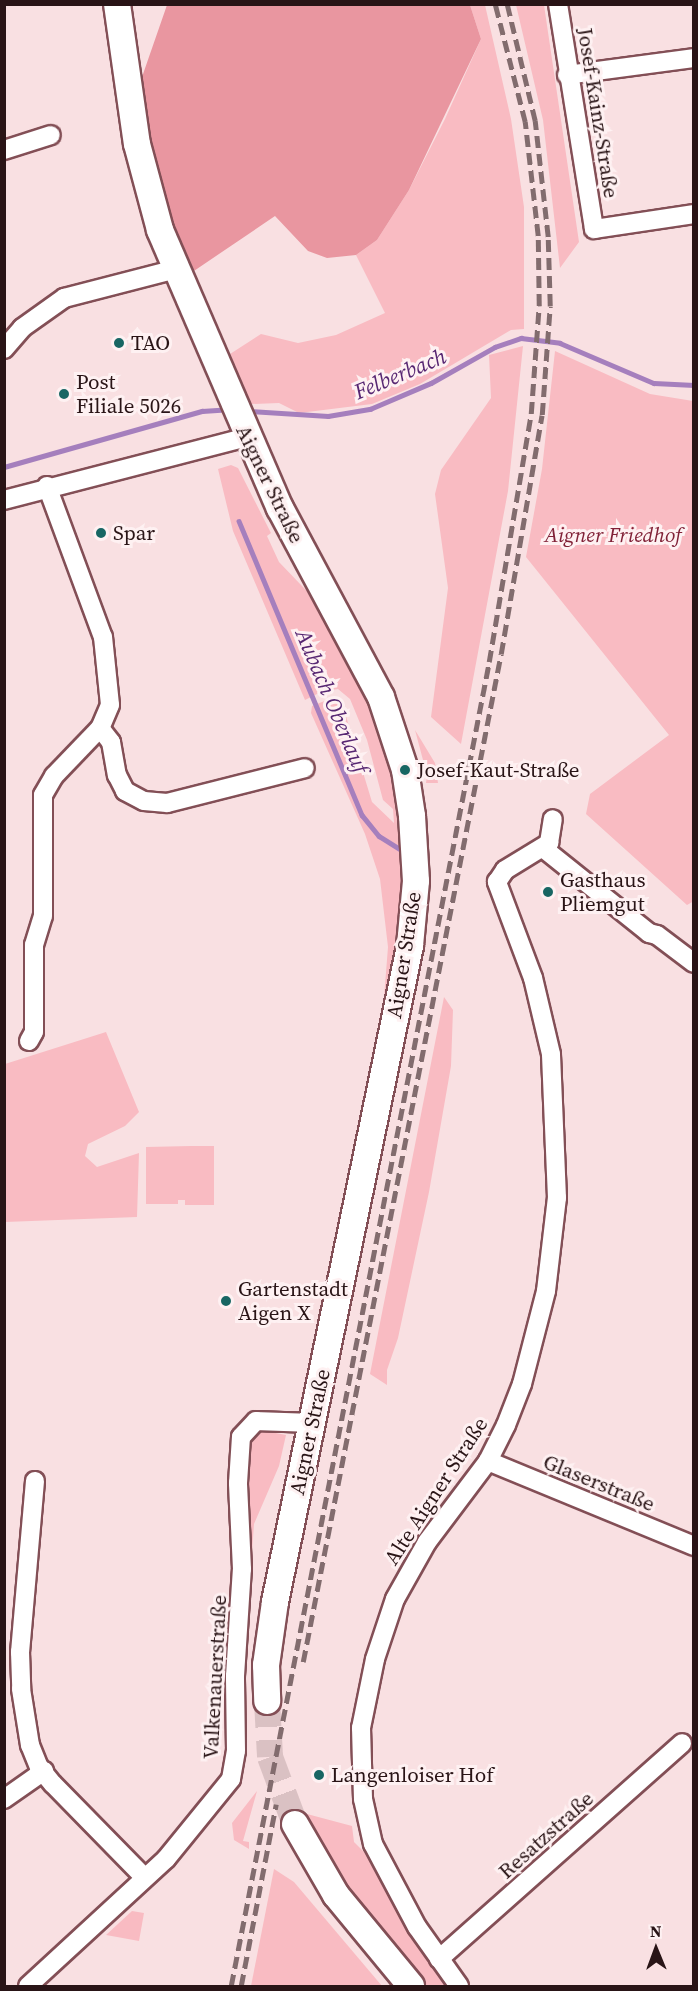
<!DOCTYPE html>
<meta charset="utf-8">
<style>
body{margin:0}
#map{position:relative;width:698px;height:1991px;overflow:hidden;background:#f9e0e2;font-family:"Source Serif 4",serif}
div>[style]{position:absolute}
.green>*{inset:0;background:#f9bbc2}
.forest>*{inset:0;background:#e996a0}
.stream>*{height:4.5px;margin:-2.25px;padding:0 2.25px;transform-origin:2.25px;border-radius:2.25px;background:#a57fbd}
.secondary-tunnel>*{height:26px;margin-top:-13px;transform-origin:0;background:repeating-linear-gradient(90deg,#dac1c3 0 26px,transparent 0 39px)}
.roads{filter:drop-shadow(2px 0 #834f56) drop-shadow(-2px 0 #834f56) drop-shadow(0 2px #834f56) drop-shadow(0 -2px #834f56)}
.street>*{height:18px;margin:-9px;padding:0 9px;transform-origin:9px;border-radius:9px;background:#fff}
.secondary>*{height:26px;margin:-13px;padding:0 13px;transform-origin:13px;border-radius:13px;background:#fff}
.rail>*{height:4.5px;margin-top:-2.25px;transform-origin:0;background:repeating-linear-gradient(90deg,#826c6e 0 12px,transparent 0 18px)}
.dots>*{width:16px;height:16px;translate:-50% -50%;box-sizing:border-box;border:3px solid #fef1f2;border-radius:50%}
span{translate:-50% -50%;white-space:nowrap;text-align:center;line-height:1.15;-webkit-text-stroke:6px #fef1f2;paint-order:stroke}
.street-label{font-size:21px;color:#291416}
.poi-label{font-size:21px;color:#291416}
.left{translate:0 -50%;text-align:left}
.park-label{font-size:21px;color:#812137;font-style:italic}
.water-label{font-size:22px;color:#572672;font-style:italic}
.frame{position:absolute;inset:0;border:6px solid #291416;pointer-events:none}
.north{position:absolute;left:626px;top:1919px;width:60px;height:60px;-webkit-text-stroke:4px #fef1f2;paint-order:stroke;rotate:359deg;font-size:16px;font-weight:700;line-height:24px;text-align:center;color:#291416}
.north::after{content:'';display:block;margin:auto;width:21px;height:27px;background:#291416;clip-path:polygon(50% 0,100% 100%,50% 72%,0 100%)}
</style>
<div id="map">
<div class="green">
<i style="clip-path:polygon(470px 5px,485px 5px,511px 119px,524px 207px,524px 329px,511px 330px,420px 384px,372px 404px,299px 413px,279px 403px,251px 404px,230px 354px,261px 334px,298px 343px,336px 335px,385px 313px,356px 255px,377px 240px,409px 190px,445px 119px,481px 39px)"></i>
<i style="clip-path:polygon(516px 5px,544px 5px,579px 242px,560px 268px,543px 120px)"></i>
<i style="clip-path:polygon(523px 346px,508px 491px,461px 744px,431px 717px,448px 588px,435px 494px,441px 470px,491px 398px,489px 355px)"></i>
<i style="clip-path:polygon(555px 351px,650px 394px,693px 401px,694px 901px,687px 905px,586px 814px,590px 794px,669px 735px,526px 557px,542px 469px)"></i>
<i style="clip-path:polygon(231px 465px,238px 468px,271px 533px,267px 536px,279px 562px,324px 609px,359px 672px,393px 759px,406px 845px,402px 933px,382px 1023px,388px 947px,380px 879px,365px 834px,311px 713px,312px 706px,332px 698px,342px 703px,372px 802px,394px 823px,393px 809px,383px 800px,367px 740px,350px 699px,338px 689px,323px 691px,305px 700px,233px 531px,218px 469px)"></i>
<i style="clip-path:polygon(415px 730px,435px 763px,438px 783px,426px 783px,427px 775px)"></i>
<i style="clip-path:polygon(444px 997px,453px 1010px,451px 1066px,429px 1192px,398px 1338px,387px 1370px,387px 1385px,370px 1374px)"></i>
<i style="clip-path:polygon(106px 1032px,139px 1112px,125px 1126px,88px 1144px,85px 1156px,97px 1167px,139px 1153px,137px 1217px,5px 1222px,5px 1064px)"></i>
<i style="clip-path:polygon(191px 1146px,214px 1146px,214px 1205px,185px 1205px,185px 1200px,178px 1200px,178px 1204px,146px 1204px,146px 1147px)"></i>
<i style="clip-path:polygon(260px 1430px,286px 1435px,279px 1466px,254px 1524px,243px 1676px,246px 1745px,242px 1710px,246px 1459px,248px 1442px)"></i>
<i style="clip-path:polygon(257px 1791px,243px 1841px,249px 1842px,249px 1849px,234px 1840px,232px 1823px)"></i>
<i style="clip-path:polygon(307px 1814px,352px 1826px,354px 1842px,370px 1858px,404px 1921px,449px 1986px,425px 1986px,332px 1867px,289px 1835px,288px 1843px,289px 1826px)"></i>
<i style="clip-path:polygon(274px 1869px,294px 1882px,382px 1986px,251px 1986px)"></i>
<i style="clip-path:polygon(132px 1911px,144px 1913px,139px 1941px,106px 1935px)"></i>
</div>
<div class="forest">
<i style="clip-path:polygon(167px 5px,470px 5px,481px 39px,409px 190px,377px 240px,356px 255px,327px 258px,308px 251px,275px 216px,188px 275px,156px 185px,142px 77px)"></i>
</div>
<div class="stream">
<i style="left:248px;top:411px;width:80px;rotate:3.6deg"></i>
<i style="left:328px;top:416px;width:43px;rotate:-9.5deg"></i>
<i style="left:370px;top:409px;width:66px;rotate:-23.1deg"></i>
<i style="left:431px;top:383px;width:73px;rotate:-29.4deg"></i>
<i style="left:495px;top:347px;width:28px;rotate:-19deg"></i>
<i style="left:521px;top:338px;width:39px;rotate:7deg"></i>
<i style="left:560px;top:343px;width:102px;rotate:23.1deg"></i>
<i style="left:654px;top:383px;width:40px;rotate:2.9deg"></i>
<i style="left:4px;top:467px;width:206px;rotate:-15.8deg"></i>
<i style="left:202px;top:411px;width:26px;rotate:-4deg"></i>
<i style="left:239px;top:521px;width:319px;rotate:67.3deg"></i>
<i style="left:362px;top:815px;width:27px;rotate:51deg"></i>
<i style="left:379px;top:836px;width:31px;rotate:32deg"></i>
</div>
<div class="secondary-tunnel">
<i style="left:267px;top:1701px;width:56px;rotate:86.9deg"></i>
<i style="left:270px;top:1757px;width:72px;rotate:69.5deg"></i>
</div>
<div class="roads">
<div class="street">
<i style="left:558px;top:4px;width:228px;rotate:80.9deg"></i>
<i style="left:594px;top:229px;width:101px;rotate:-8.5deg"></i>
<i style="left:567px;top:75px;width:128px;rotate:-7.6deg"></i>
<i style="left:4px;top:150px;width:49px;rotate:-17.7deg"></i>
<i style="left:4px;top:349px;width:28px;rotate:-49deg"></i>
<i style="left:22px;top:328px;width:52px;rotate:-35.5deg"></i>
<i style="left:64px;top:298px;width:116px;rotate:-14.5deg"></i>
<i style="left:47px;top:486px;width:161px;rotate:69.7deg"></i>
<i style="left:103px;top:637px;width:68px;rotate:84.1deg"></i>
<i style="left:110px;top:705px;width:25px;rotate:113deg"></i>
<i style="left:100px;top:728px;width:18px;rotate:52deg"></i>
<i style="left:111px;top:742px;width:34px;rotate:80deg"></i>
<i style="left:117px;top:775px;width:18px;rotate:63deg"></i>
<i style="left:125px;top:791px;width:21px;rotate:28deg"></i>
<i style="left:144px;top:801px;width:23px;rotate:5deg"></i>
<i style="left:167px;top:803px;width:142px;rotate:-14.2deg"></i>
<i style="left:4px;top:500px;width:251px;rotate:-14.5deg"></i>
<i style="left:543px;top:848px;width:136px;rotate:38.7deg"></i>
<i style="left:649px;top:933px;width:8px;rotate:14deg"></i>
<i style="left:657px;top:935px;width:46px;rotate:37.1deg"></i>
<i style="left:29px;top:1041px;width:10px;rotate:-61deg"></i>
<i style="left:34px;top:1032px;width:87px;rotate:-90deg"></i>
<i style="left:34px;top:945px;width:30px;rotate:-73deg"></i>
<i style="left:43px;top:916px;width:121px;rotate:-90deg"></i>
<i style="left:43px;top:795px;width:22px;rotate:-60deg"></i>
<i style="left:54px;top:776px;width:66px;rotate:-46.2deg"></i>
<i style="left:488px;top:1461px;width:223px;rotate:22.4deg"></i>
<i style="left:35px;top:1481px;width:172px;rotate:95deg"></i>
<i style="left:20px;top:1652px;width:37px;rotate:88deg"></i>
<i style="left:21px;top:1689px;width:57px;rotate:80.9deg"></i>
<i style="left:30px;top:1745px;width:24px;rotate:68deg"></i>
<i style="left:39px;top:1767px;width:22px;rotate:51deg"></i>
<i style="left:53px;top:1784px;width:130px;rotate:45.6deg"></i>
<i style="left:4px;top:1799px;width:49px;rotate:-35deg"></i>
<i style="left:439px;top:1959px;width:325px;rotate:-41.6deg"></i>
<i style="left:28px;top:1986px;width:188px;rotate:-42.6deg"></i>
<i style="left:166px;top:1859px;width:103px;rotate:-50.9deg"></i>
<i style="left:231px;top:1779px;width:28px;rotate:-80deg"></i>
<i style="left:236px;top:1751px;width:75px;rotate:-90.8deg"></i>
<i style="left:235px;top:1676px;width:107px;rotate:-86.3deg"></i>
<i style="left:242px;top:1569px;width:86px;rotate:-92.7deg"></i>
<i style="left:238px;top:1483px;width:46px;rotate:-86.3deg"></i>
<i style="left:241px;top:1437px;width:22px;rotate:-47deg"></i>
<i style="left:256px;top:1421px;width:56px;rotate:2deg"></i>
<i style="left:459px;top:1986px;width:72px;rotate:-125.4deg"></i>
<i style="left:417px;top:1927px;width:94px;rotate:-117.9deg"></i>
<i style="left:373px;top:1844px;width:46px;rotate:-102.5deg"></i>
<i style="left:363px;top:1799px;width:71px;rotate:-91.6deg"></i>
<i style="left:361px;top:1728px;width:70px;rotate:-78.5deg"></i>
<i style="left:375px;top:1659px;width:63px;rotate:-71.6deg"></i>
<i style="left:395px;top:1599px;width:65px;rotate:-60.7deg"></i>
<i style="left:427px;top:1542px;width:101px;rotate:-53deg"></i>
<i style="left:488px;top:1461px;width:40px;rotate:-63.4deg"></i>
<i style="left:506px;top:1425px;width:44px;rotate:-68.7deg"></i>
<i style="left:522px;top:1384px;width:96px;rotate:-75.5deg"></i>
<i style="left:546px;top:1291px;width:94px;rotate:-83.3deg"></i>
<i style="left:557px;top:1198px;width:144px;rotate:-92.4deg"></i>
<i style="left:551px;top:1054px;width:78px;rotate:-103.3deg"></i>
<i style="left:533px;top:978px;width:103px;rotate:-110.6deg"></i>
<i style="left:497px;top:882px;width:14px;rotate:-56deg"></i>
<i style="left:505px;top:870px;width:52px;rotate:-31.5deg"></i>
<i style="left:549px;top:843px;width:24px;rotate:-81deg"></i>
</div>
<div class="secondary">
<i style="left:117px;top:4px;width:141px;rotate:81.9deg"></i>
<i style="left:137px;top:144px;width:89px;rotate:75deg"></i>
<i style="left:160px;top:230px;width:303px;rotate:66.7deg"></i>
<i style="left:280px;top:508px;width:214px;rotate:61.9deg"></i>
<i style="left:381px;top:697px;width:77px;rotate:71.8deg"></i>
<i style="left:405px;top:770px;width:47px;rotate:81.3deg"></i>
<i style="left:412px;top:816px;width:65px;rotate:86.5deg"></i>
<i style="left:416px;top:881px;width:65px;rotate:95.3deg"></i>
<i style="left:410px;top:946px;width:670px;rotate:101.63deg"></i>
<i style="left:275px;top:1602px;width:64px;rotate:98.1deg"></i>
<i style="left:266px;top:1665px;width:36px;rotate:88deg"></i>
<i style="left:295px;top:1824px;width:82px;rotate:60deg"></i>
<i style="left:336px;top:1895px;width:118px;rotate:50.5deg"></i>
</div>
</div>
<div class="rail">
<i style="left:303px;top:1662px;width:1027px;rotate:-78.89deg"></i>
<i style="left:501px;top:654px;width:242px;rotate:-80.3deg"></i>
<i style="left:542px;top:415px;width:109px;rotate:-85.8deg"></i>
<i style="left:550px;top:306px;width:69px;rotate:-91.7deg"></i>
<i style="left:548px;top:237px;width:117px;rotate:-96.4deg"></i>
<i style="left:535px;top:121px;width:120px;rotate:-103.5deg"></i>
<i style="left:231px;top:1986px;width:1349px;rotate:-78.97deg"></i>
<i style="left:489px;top:662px;width:252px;rotate:-80.4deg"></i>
<i style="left:531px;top:414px;width:108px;rotate:-85.8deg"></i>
<i style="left:539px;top:306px;width:70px;rotate:-90.8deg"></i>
<i style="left:538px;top:236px;width:115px;rotate:-96.5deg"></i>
<i style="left:525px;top:122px;width:122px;rotate:-104.3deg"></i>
<i style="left:241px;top:1986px;width:185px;rotate:-79.1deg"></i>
</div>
<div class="dots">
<i style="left:119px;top:343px;background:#186663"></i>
<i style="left:64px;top:394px;background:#186663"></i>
<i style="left:101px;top:533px;background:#186663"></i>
<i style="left:405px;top:770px;background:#186663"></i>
<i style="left:548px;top:892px;background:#186663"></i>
<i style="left:226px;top:1301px;background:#186663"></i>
<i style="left:319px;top:1775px;background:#186663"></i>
</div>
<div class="street-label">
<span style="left:598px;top:113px;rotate:81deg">Josef-Kainz-Straße</span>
<span style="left:270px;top:484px;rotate:64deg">Aigner Straße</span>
<span style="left:404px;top:955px;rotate:-81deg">Aigner Straße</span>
<span style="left:310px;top:1432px;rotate:-78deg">Aigner Straße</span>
<span style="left:599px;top:1483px;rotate:22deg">Glaserstraße</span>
<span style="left:436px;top:1491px;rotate:-57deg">Alte Aigner Straße</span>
<span style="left:215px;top:1677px;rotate:-87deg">Valkenauerstraße</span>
<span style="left:546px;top:1835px;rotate:-42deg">Resatzstraße</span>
</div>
<div class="poi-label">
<span class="left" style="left:131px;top:343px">TAO</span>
<span class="left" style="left:76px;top:394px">Post<br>Filiale 5026</span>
<span class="left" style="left:113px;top:533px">Spar</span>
<span class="left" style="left:417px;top:770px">Josef-Kaut-Straße</span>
<span class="left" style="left:560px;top:892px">Gasthaus<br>Pliemgut</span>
<span class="left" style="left:238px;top:1301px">Gartenstadt<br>Aigen X</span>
<span class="left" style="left:331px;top:1775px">Langenloiser Hof</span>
</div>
<div class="park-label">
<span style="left:613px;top:535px">Aigner Friedhof</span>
</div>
<div class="water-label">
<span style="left:400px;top:374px;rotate:-23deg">Felberbach</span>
<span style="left:332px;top:701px;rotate:67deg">Aubach Oberlauf</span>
</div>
<div class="frame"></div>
<div class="north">N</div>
</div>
